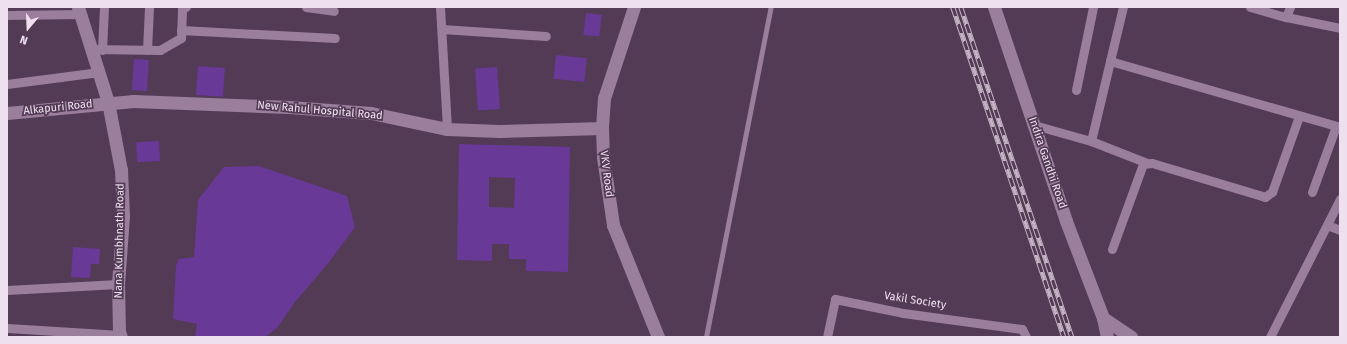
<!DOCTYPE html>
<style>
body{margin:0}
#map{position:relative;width:1347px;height:344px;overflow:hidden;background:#533b55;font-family:"Fira Sans",sans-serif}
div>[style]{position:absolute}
.building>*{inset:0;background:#683997;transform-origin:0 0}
.lane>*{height:4.5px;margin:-2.25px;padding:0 2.25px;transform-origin:2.25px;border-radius:2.25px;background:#9a7e9c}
.street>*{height:9px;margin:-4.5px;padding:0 4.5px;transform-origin:4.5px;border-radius:4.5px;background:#9a7e9c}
.secondary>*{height:13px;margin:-6.5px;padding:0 6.5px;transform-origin:6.5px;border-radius:6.5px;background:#9a7e9c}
.rail>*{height:4.5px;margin-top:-2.25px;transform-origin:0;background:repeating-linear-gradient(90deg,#533b55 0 9px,#c4b3c5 0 18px);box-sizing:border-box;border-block:1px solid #c4b3c5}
span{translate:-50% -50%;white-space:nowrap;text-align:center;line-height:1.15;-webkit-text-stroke:3.5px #533b55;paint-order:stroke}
.street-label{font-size:11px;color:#efe0f0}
.frame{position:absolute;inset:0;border:8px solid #efe0f0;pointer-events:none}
.north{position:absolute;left:8px;top:8px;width:40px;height:40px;-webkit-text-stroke:3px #533b55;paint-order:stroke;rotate:199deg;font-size:11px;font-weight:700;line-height:16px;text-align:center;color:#efe0f0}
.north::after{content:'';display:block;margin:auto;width:14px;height:18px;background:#efe0f0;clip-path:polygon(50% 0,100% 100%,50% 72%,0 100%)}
</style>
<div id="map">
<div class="building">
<i style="left:586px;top:13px;width:16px;height:22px;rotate:7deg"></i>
<i style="left:556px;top:55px;width:31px;height:24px;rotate:6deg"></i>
<i style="left:134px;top:59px;width:15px;height:31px;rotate:4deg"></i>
<i style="left:198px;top:66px;width:27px;height:29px;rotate:4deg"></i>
<i style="left:497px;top:67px;width:42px;height:22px;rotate:86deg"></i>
<i style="left:159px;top:141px;width:20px;height:23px;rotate:87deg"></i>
<i style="clip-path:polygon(evenodd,459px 144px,570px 147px,568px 272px,526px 271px,526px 259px,509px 259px,509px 244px,492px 244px,492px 261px,457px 260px,459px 144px,489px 177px,515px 178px,514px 208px,489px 207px,489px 177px)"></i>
<i style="clip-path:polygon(259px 166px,347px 196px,355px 227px,330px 261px,295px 302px,277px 328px,265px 337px,195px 337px,197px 324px,173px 319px,176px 266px,179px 259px,194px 257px,198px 200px,224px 167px)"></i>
<i style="clip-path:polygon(73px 247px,100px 249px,99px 264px,91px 264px,90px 278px,71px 277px)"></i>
</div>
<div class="lane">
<i style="left:706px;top:337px;width:336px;rotate:-78.9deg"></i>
</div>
<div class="street">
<i style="left:306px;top:7px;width:28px;rotate:8deg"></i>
<i style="left:440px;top:7px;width:122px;rotate:86.7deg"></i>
<i style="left:1250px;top:7px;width:37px;rotate:16deg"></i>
<i style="left:1286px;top:17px;width:55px;rotate:11.5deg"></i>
<i style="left:7px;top:15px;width:74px;rotate:-0.8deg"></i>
<i style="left:1286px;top:17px;width:11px;rotate:-68deg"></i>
<i style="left:442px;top:29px;width:104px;rotate:3.9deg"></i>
<i style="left:181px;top:30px;width:154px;rotate:3deg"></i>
<i style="left:92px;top:49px;width:68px;rotate:0.8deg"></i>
<i style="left:160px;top:50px;width:24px;rotate:-30deg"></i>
<i style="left:181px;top:38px;width:30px;rotate:-88deg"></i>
<i style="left:182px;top:8px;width:4px;rotate:-14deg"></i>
<i style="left:102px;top:50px;width:43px;rotate:-87.3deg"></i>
<i style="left:147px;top:50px;width:43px;rotate:-87.3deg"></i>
<i style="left:1110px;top:61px;width:56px;rotate:-76.5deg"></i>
<i style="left:7px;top:84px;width:93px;rotate:-7.4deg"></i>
<i style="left:1076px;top:90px;width:85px;rotate:-78.4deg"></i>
<i style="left:1034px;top:125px;width:59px;rotate:15.7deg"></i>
<i style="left:1091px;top:141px;width:82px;rotate:-76.6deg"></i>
<i style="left:1110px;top:61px;width:239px;rotate:16deg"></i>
<i style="left:1091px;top:141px;width:60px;rotate:21.4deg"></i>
<i style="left:1312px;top:192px;width:70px;rotate:-70deg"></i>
<i style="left:1327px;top:225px;width:14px;rotate:21deg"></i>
<i style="left:1112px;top:249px;width:90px;rotate:-70deg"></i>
<i style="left:1143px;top:164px;width:9px;rotate:-6deg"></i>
<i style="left:1152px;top:163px;width:118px;rotate:16.7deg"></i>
<i style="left:1265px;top:197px;width:9px;rotate:-36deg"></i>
<i style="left:1272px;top:192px;width:81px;rotate:-70.4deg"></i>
<i style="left:7px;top:290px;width:111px;rotate:-3.1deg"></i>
<i style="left:7px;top:328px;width:114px;rotate:3.5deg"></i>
<i style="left:827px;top:337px;width:39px;rotate:-78deg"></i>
<i style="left:835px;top:299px;width:69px;rotate:11.6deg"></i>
<i style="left:903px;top:313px;width:120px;rotate:7.7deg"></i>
<i style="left:1022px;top:329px;width:9px;rotate:63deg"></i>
<i style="left:1270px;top:337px;width:155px;rotate:-63.1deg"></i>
</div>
<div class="secondary">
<i style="left:78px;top:7px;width:100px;rotate:72.5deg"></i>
<i style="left:108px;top:102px;width:69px;rotate:79.2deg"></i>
<i style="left:121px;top:170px;width:46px;rotate:87.5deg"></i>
<i style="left:123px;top:216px;width:68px;rotate:94.2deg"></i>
<i style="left:118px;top:284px;width:47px;rotate:88.8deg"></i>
<i style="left:119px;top:331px;width:6px;rotate:72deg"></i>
<i style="left:634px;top:7px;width:96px;rotate:108.2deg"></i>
<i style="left:604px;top:98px;width:30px;rotate:94deg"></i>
<i style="left:602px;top:128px;width:29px;rotate:88deg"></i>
<i style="left:603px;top:157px;width:69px;rotate:81.6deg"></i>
<i style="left:613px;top:225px;width:121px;rotate:68.1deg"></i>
<i style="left:994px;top:7px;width:226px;rotate:71.4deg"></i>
<i style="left:1066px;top:221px;width:104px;rotate:69.1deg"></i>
<i style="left:1103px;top:318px;width:19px;rotate:78deg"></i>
<i style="left:7px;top:113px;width:127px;rotate:-5.4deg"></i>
<i style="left:133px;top:101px;width:156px;rotate:2.2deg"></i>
<i style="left:289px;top:107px;width:82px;rotate:4.2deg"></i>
<i style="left:371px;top:113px;width:78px;rotate:11.9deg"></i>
<i style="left:447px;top:129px;width:52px;rotate:2.2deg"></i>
<i style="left:499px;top:131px;width:103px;rotate:-1.7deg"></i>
<i style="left:1103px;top:318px;width:34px;rotate:34deg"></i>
</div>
<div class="rail">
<i style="left:953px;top:7px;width:348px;rotate:71.4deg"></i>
<i style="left:961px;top:7px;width:348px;rotate:71.4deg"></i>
</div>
<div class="street-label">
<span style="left:58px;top:108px;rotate:-6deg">Alkapuri Road</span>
<span style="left:320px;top:111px;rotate:5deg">New Rahul Hospital Road</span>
<span style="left:1047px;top:163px;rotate:71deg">Indira Gandhi Road</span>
<span style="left:606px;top:174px;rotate:83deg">VKV Road</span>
<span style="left:120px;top:241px;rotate:-89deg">Nana Kumbhnath Road</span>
<span style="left:915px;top:301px;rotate:9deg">Vakil Society</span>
</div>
<div class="frame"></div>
<div class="north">N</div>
</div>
